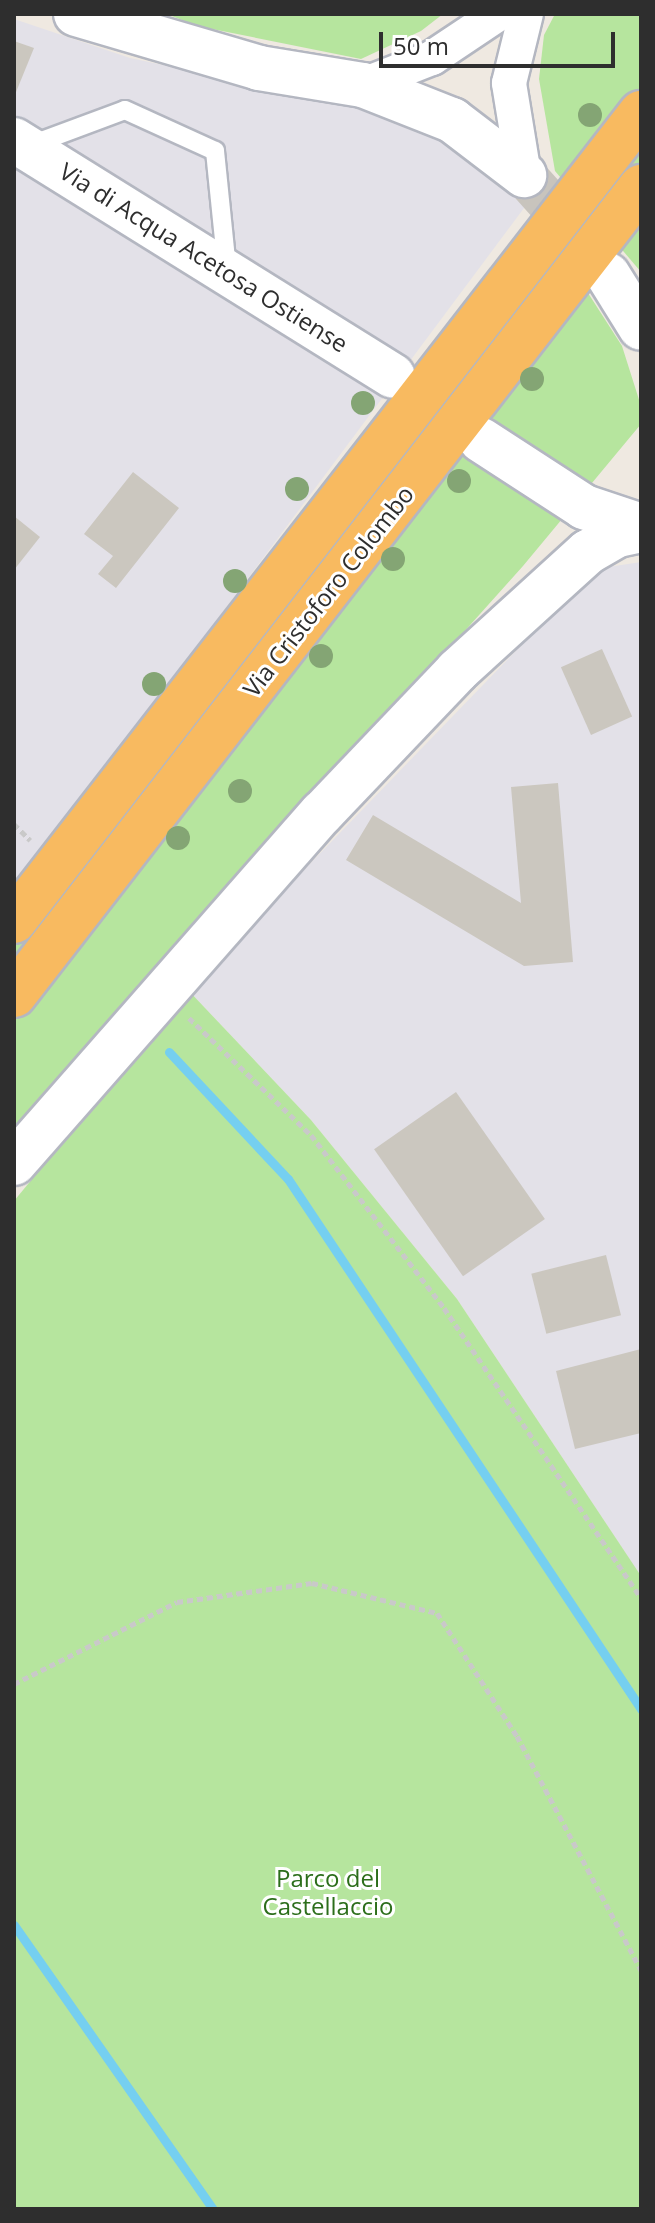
<!DOCTYPE html>
<style>
body{margin:0}
#map{position:relative;width:655px;height:2223px;overflow:hidden;background:#efe9e1;font-family:"Open Sans",sans-serif}
div>[style]{position:absolute}
.industrial>*{inset:0;background:#e3e1e8}
.green>*{inset:0;background:#b6e59e}
.stream>*{height:9px;margin:-4.5px;padding:0 4.5px;transform-origin:4.5px;border-radius:4.5px;background:#75cff0}
.building>*{inset:0;background:#cbc7bf;transform-origin:0 0}
.secondary-tunnel>*{height:44px;margin-top:-22px;transform-origin:0;background:repeating-linear-gradient(90deg,#c8c4bd 0 44px,transparent 0 66px)}
.path>*{height:5px;margin-top:-2.5px;transform-origin:0;background:repeating-linear-gradient(90deg,#c9c9c9 0 6px,transparent 0 10px)}
.roads{filter:drop-shadow(2px 0 #b4b7c1) drop-shadow(-2px 0 #b4b7c1) drop-shadow(0 2px #b4b7c1) drop-shadow(0 -2px #b4b7c1)}
.service>*{height:18px;margin:-9px;padding:0 9px;transform-origin:9px;border-radius:9px;background:#fff}
.minor>*{height:34px;margin:-17px;padding:0 17px;transform-origin:17px;border-radius:17px;background:#fff}
.secondary>*{height:44px;margin:-22px;padding:0 22px;transform-origin:22px;border-radius:22px;background:#fff}
.trunk>*{height:44px;margin:-22px;padding:0 22px;transform-origin:22px;border-radius:22px;background:#f8ba60}
.trees>*{width:24px;height:24px;margin:-12px;border-radius:50%;background:#84a574}
span{translate:-50% -50%;white-space:nowrap;text-align:center;line-height:1.15;-webkit-text-stroke:6px #fff;paint-order:stroke}
.street-label{font-size:24px;color:#2e2e2e}
.park-label{font-size:24px;color:#2c6e1b}
.frame{position:absolute;inset:0;border:16px solid #2e2e2e;pointer-events:none}
.scale{position:absolute;left:379px;top:32px;width:236px;height:36px;box-sizing:border-box;border:4px solid #2e2e2e;border-top:0;padding-left:10px;font-size:24px;line-height:28px;white-space:nowrap;color:#2e2e2e;-webkit-text-stroke:6px #fff;paint-order:stroke}
</style>
<div id="map">
<div class="industrial">
<i style="clip-path:polygon(14px 19px,130px 58px,364px 107px,464px 149px,530px 200px,20px 884px,14px 878px)"></i>
<i style="clip-path:polygon(641px 562px,641px 1576px,457px 1299px,311px 1120px,188px 990px,595px 569px)"></i>
</div>
<div class="green">
<i style="clip-path:polygon(167px 14px,443px 14px,421px 31px,361px 59px,197px 26px)"></i>
<i style="clip-path:polygon(555px 14px,641px 14px,641px 272px,555px 171px,539px 79px,544px 35px)"></i>
<i style="clip-path:polygon(563px 254px,622px 346px,641px 406px,641px 424px,523px 566px,14px 1134px,14px 932px,27px 945px)"></i>
<i style="clip-path:polygon(188px 990px,311px 1120px,457px 1299px,641px 1576px,641px 2209px,14px 2209px,14px 1201px)"></i>
</div>
<div class="stream">
<i style="left:169px;top:1052px;width:174px;rotate:46.9deg"></i>
<i style="left:288px;top:1179px;width:637px;rotate:56.33deg"></i>
<i style="left:14px;top:1925px;width:347px;rotate:55deg"></i>
</div>
<div class="building">
<i style="clip-path:polygon(14px 41px,34px 48px,14px 97px)"></i>
<i style="clip-path:polygon(133px 472px,179px 508px,116px 588px,98px 574px,113px 556px,84px 534px)"></i>
<i style="clip-path:polygon(14px 516px,40px 537px,14px 570px)"></i>
<i style="left:602px;top:649px;width:74px;height:45px;rotate:66deg"></i>
<i style="clip-path:polygon(558px 783px,573px 962px,524px 966px,346px 860px,373px 815px,521px 903px,511px 787px)"></i>
<i style="left:456px;top:1092px;width:155px;height:100px;rotate:55deg"></i>
<i style="left:606px;top:1255px;width:62px;height:77px;rotate:76deg"></i>
<i style="clip-path:polygon(641px 1349px,641px 1433px,575px 1449px,556px 1371px)"></i>
</div>
<div class="secondary-tunnel">
<i style="left:524px;top:175px;width:93px;rotate:48.1deg"></i>
</div>
<div class="path">
<i style="left:14px;top:824px;width:23px;rotate:45deg"></i>
<i style="left:189px;top:1018px;width:169px;rotate:43.8deg"></i>
<i style="left:311px;top:1135px;width:218px;rotate:52.4deg"></i>
<i style="left:444px;top:1308px;width:351px;rotate:55.8deg"></i>
<i style="left:14px;top:1684px;width:182px;rotate:-26.7deg"></i>
<i style="left:177px;top:1602px;width:136px;rotate:-8deg"></i>
<i style="left:312px;top:1583px;width:129px;rotate:13.5deg"></i>
<i style="left:437px;top:1613px;width:147px;rotate:57deg"></i>
<i style="left:517px;top:1736px;width:265px;rotate:62.1deg"></i>
</div>
<div class="roads">
<div class="service">
<i style="left:31px;top:145px;width:100px;rotate:-20.4deg"></i>
<i style="left:125px;top:110px;width:99px;rotate:24.5deg"></i>
<i style="left:215px;top:151px;width:120px;rotate:84.2deg"></i>
</div>
<div class="minor">
<i style="left:363px;top:85px;width:74px;rotate:-21.4deg"></i>
<i style="left:432px;top:58px;width:79px;rotate:-33.7deg"></i>
<i style="left:524px;top:175px;width:93px;rotate:-99.3deg"></i>
<i style="left:509px;top:83px;width:71px;rotate:-76.2deg"></i>
</div>
<div class="secondary">
<i style="left:76px;top:14px;width:191px;rotate:16.4deg"></i>
<i style="left:259px;top:68px;width:105px;rotate:9.3deg"></i>
<i style="left:363px;top:85px;width:96px;rotate:21.5deg"></i>
<i style="left:452px;top:120px;width:91px;rotate:37.4deg"></i>
<i style="left:14px;top:140px;width:446px;rotate:31.9deg"></i>
<i style="left:608px;top:275px;width:62px;rotate:58.1deg"></i>
<i style="left:481px;top:440px;width:123px;rotate:33deg"></i>
<i style="left:584px;top:507px;width:60px;rotate:18.4deg"></i>
<i style="left:14px;top:1163px;width:466px;rotate:-48.7deg"></i>
<i style="left:322px;top:813px;width:196px;rotate:-46.4deg"></i>
<i style="left:457px;top:671px;width:177px;rotate:-42.3deg"></i>
<i style="left:588px;top:552px;width:34px;rotate:-30deg"></i>
<i style="left:618px;top:535px;width:24px;rotate:-12deg"></i>
</div>
<div class="trunk">
<i style="left:14px;top:921px;width:1023px;rotate:-52.19deg"></i>
<i style="left:14px;top:995px;width:1023px;rotate:-52.19deg"></i>
</div>
</div>
<div class="trees">
<i style="left:590px;top:115px"></i>
<i style="left:532px;top:379px"></i>
<i style="left:363px;top:403px"></i>
<i style="left:459px;top:481px"></i>
<i style="left:297px;top:489px"></i>
<i style="left:393px;top:559px"></i>
<i style="left:235px;top:581px"></i>
<i style="left:321px;top:656px"></i>
<i style="left:154px;top:684px"></i>
<i style="left:240px;top:791px"></i>
<i style="left:178px;top:838px"></i>
</div>
<div class="street-label">
<span style="left:204px;top:257px;rotate:32deg">Via di Acqua Acetosa Ostiense</span>
<span style="left:328px;top:591px;rotate:-52deg">Via Cristoforo Colombo</span>
</div>
<div class="park-label">
<span style="left:328px;top:1892px">Parco del<br>Castellaccio</span>
</div>
<div class="frame"></div>
<div class="scale">50 m</div>
</div>
